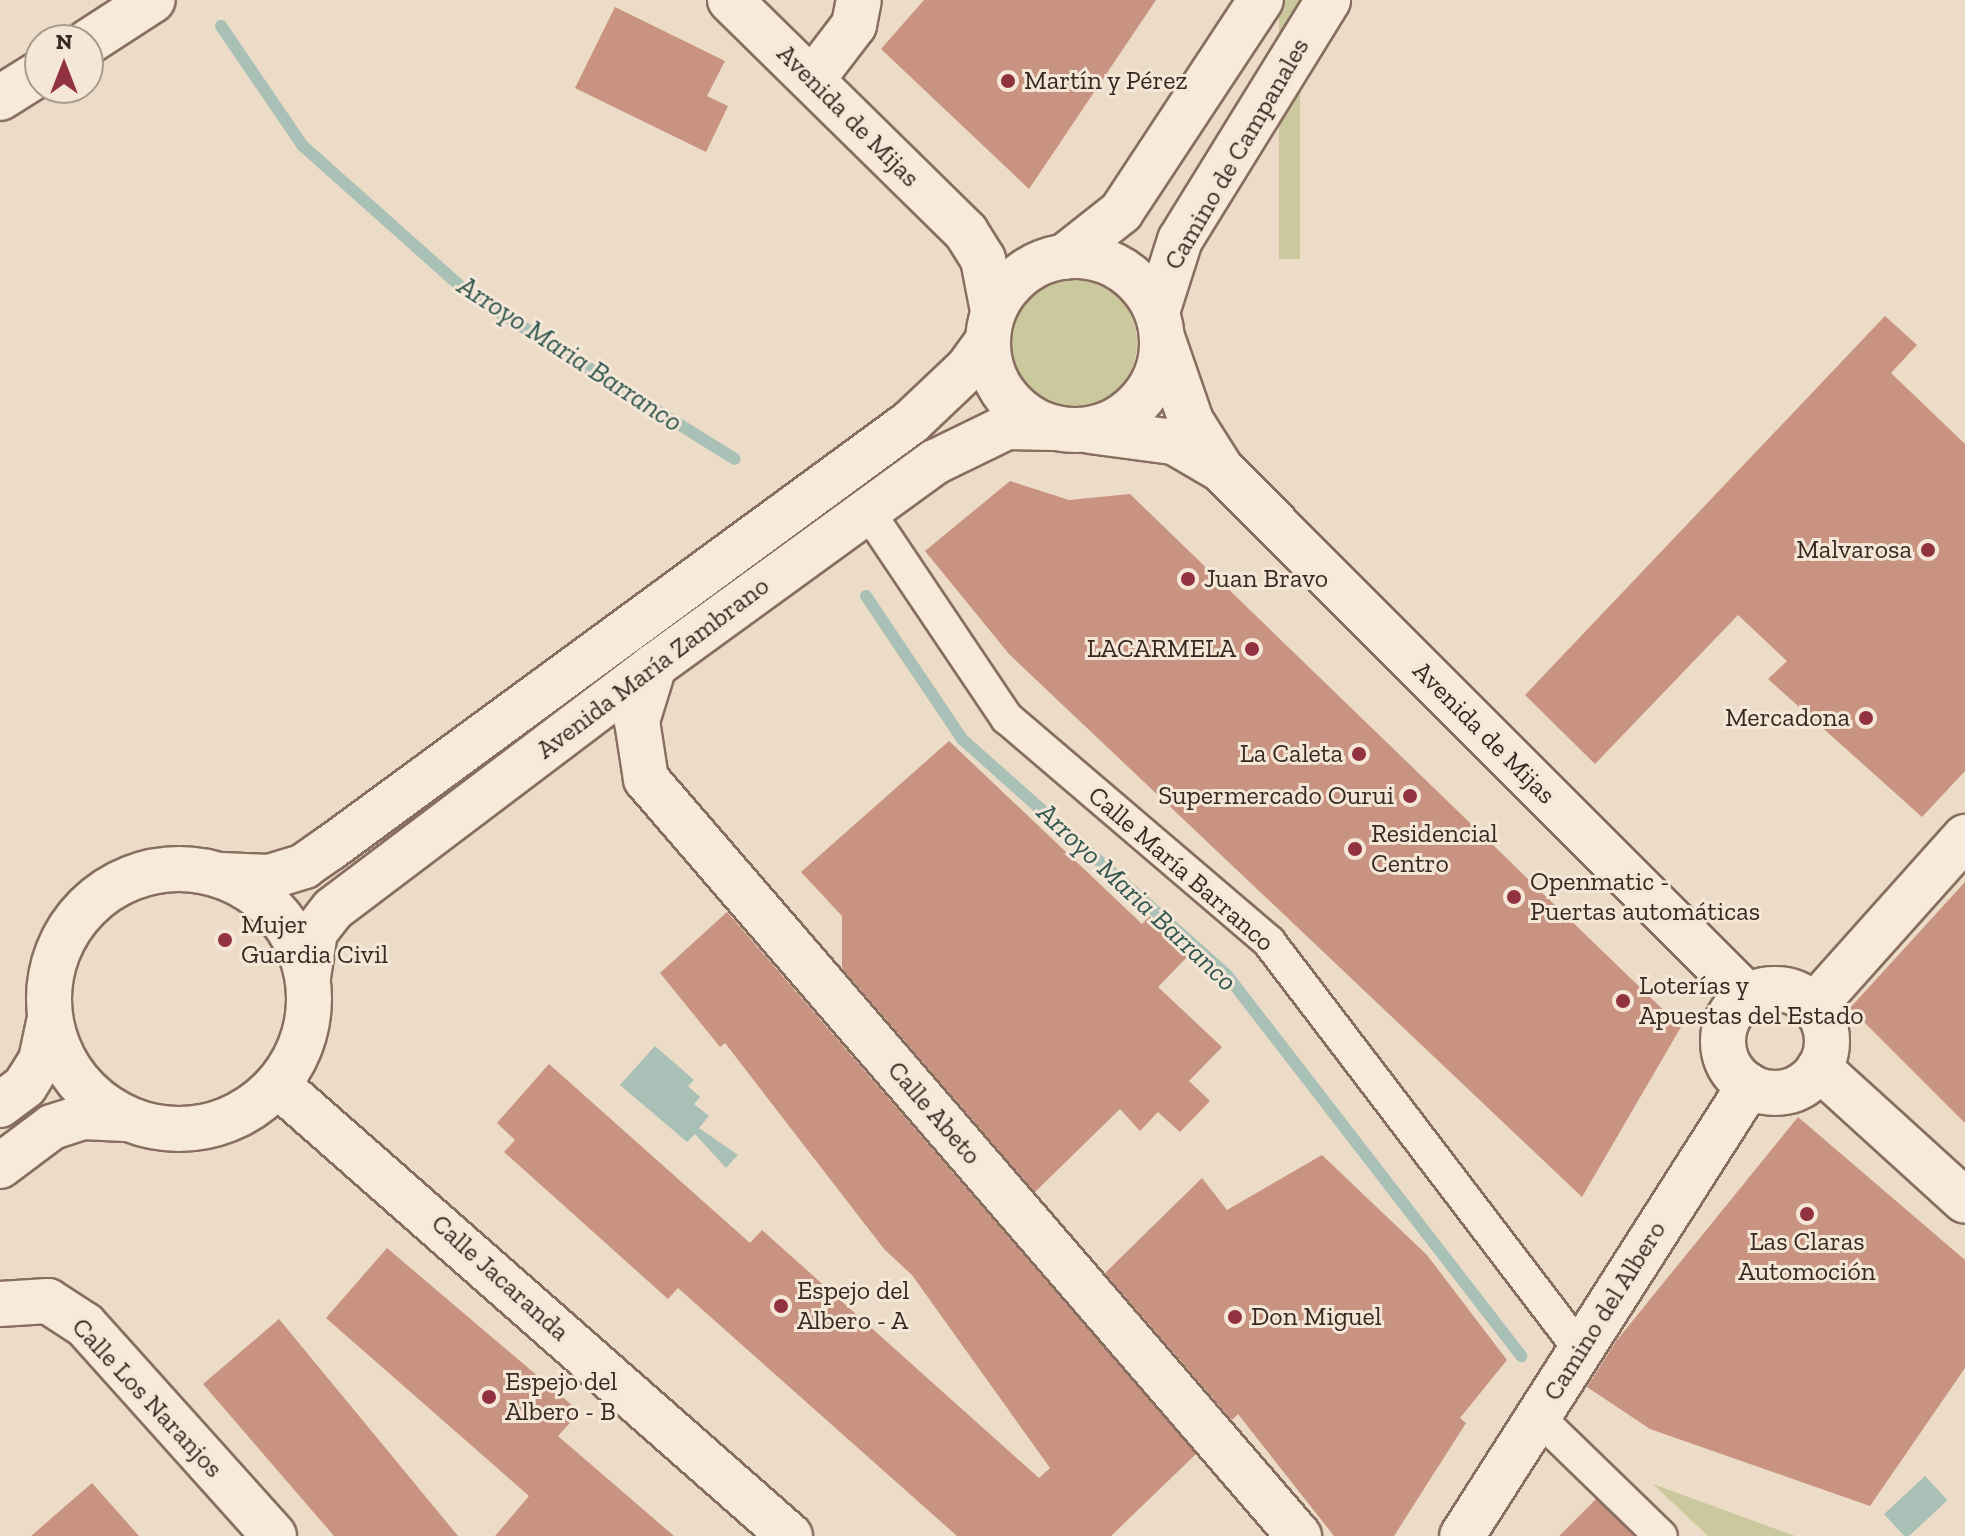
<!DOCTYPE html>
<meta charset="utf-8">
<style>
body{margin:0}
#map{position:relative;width:1965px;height:1536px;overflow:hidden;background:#ecdcc7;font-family:"Zilla Slab",serif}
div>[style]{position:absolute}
.green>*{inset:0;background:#cac89c;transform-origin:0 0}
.round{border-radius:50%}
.water>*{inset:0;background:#a8c0b6;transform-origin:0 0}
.stream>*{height:12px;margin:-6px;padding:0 6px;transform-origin:6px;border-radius:6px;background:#a8c0b6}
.building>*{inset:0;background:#c89380}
.roads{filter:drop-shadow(2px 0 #876e5e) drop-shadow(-2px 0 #876e5e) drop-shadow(0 2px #876e5e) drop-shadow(0 -2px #876e5e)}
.pedestrian>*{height:32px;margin:-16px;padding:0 16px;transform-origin:16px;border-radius:16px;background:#f7eada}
.minor>*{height:44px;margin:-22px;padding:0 22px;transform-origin:22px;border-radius:22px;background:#f7eada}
.minor>.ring{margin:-22px;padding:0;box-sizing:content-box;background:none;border:44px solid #f7eada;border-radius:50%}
.dots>*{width:22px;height:22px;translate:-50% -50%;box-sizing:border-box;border:4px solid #f4e7d7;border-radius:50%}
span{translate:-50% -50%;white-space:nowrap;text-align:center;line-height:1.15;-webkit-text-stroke:6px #f4e7d7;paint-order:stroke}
.poi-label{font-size:26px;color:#382820}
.left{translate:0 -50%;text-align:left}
.right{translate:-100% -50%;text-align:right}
.street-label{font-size:26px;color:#382820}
.water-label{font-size:28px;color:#31574f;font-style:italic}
.north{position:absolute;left:24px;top:24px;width:80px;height:80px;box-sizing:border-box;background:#f4e7d7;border:2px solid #a99b8e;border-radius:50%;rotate:0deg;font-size:22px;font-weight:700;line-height:32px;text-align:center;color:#382820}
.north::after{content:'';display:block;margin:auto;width:28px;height:36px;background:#923140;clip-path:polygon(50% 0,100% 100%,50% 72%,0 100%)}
</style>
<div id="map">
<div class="green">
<i style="left:1279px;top:0;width:21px;height:259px"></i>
<i class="round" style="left:1011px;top:280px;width:126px;height:126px"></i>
<i style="clip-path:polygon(1653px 1484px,1795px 1536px,1708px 1536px)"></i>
</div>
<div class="water">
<i style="clip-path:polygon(655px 1046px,694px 1080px,688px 1086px,700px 1097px,694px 1104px,709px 1116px,699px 1128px,738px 1155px,726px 1168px,695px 1134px,687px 1142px,620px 1085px)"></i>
<i style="left:1925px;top:1476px;width:33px;height:56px;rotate:47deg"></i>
</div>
<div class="stream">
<i style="left:221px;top:26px;width:145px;rotate:55.7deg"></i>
<i style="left:303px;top:146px;width:221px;rotate:41.7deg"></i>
<i style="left:468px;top:293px;width:314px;rotate:31.9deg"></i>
<i style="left:866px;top:596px;width:172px;rotate:56.1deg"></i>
<i style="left:962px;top:739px;width:353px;rotate:41.7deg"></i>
<i style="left:1226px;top:974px;width:483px;rotate:52.3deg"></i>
</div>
<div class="building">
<i style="clip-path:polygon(924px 0,1156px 0,1029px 189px,881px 49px)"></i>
<i style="clip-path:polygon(615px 7px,725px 61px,707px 96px,728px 106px,706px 152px,575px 88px)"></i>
<i style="clip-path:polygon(1885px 316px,1917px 345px,1891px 373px,1965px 444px,1965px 771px,1922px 817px,1768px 679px,1787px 661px,1738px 615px,1595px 764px,1525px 695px)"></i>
<i style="clip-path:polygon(1010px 481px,1069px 500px,1130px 494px,1681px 1027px,1582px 1197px,1009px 654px,925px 551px)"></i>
<i style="clip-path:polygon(949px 741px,1142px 924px,1150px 916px,1190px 954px,1158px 987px,1222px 1047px,1189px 1081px,1210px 1101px,1180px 1132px,1158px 1112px,1140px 1131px,1120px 1109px,1035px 1192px,842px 968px,842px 916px,801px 872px)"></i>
<i style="clip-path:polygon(1965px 882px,1965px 1123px,1850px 1008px)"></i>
<i style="clip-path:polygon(727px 912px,1196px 1454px,1111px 1536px,957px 1536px,678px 1288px,668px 1299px,504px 1152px,515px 1140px,497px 1123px,549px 1064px,750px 1243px,762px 1230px,1039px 1478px,1050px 1468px,912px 1275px,884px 1249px,725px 1043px,720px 1047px,660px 973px)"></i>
<i style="clip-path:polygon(1798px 1117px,1965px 1260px,1965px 1368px,1870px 1506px,1650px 1429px,1587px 1387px,1617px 1340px)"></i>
<i style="clip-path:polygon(1322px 1155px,1427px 1255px,1507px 1360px,1460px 1418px,1466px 1423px,1394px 1536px,1334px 1536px,1238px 1414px,1232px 1420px,1105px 1273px,1202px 1178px,1227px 1210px)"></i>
<i style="clip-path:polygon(387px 1248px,580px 1412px,558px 1436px,674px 1536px,495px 1536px,529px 1496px,326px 1318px)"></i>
<i style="clip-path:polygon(279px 1319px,458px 1536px,334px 1536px,203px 1384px)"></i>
<i style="clip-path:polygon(92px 1483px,139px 1536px,31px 1536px)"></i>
<i style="clip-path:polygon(1596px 1499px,1634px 1536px,1559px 1536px)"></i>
</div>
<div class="roads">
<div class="pedestrian">
<i style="left:867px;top:510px;width:251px;rotate:56.1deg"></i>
<i style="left:1007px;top:718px;width:345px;rotate:40.5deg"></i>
<i style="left:1269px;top:942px;width:511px;rotate:52.64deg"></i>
<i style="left:1538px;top:1417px;width:171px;rotate:44.1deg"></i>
</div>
<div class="minor">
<i style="left:730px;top:0;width:331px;rotate:44.5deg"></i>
<i style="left:966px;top:232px;width:32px;rotate:58deg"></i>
<i style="left:983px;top:259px;width:53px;rotate:79.1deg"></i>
<i style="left:88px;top:42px;width:77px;rotate:-32.9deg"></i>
<i style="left:812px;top:80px;width:69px;rotate:-52.6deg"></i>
<i style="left:854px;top:25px;width:25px;rotate:-79deg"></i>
<i style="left:0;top:98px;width:47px;rotate:-32deg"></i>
<i class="ring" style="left:988px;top:256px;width:130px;height:130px"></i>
<i style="left:1064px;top:257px;width:73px;rotate:-38.3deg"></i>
<i style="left:1121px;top:212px;width:254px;rotate:-56.6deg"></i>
<i style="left:1157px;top:312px;width:76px;rotate:-72.3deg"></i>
<i style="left:1180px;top:240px;width:282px;rotate:-58.3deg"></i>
<i style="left:1163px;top:340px;width:86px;rotate:70.9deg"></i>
<i style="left:1191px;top:421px;width:58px;rotate:57.7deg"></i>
<i style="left:1222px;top:470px;width:743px;rotate:45.05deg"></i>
<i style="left:1090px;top:431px;width:85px;rotate:7.5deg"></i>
<i style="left:1174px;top:442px;width:50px;rotate:30.2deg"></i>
<i style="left:654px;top:666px;width:58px;rotate:107.2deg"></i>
<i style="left:637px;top:721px;width:59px;rotate:81.2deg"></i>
<i style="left:646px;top:779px;width:1000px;rotate:49.22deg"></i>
<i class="ring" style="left:49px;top:869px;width:216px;height:216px"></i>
<i style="left:221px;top:875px;width:48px;rotate:2.4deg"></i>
<i style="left:269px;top:877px;width:37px;rotate:-17deg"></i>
<i style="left:304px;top:866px;width:32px;rotate:-35deg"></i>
<i style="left:330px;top:848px;width:720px;rotate:-36.25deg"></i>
<i style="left:911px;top:422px;width:79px;rotate:-43.5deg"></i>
<i style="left:968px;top:368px;width:34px;rotate:-54deg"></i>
<i style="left:308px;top:977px;width:46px;rotate:-81.2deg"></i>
<i style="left:315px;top:932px;width:29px;rotate:-52deg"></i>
<i style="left:333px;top:909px;width:403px;rotate:-37.1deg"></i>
<i style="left:654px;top:666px;width:347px;rotate:-36deg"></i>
<i style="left:935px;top:462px;width:80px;rotate:-25.9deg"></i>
<i style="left:1007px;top:427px;width:46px;rotate:1.2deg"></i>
<i class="ring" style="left:1723px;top:989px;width:60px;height:60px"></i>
<i style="left:1814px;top:1006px;width:227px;rotate:-48.2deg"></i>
<i style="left:1819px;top:1068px;width:197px;rotate:42.3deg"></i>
<i style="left:279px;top:1086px;width:681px;rotate:41.37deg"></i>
<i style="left:0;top:1105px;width:31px;rotate:-37deg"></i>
<i style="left:25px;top:1086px;width:31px;rotate:-58deg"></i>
<i style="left:41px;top:1060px;width:40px;rotate:-78deg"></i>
<i style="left:0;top:1166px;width:65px;rotate:-36.9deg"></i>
<i style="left:52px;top:1127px;width:33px;rotate:-18deg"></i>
<i style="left:83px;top:1117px;width:42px;rotate:2.7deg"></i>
<i style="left:0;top:1304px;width:48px;rotate:-3.6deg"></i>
<i style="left:48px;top:1301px;width:44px;rotate:33deg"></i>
<i style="left:85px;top:1325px;width:283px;rotate:48.1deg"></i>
<i style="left:1462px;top:1536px;width:534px;rotate:-57.47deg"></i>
</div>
</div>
<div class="dots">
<i style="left:1008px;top:81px;background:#923140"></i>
<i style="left:1928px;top:550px;background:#923140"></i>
<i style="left:1188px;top:579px;background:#923140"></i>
<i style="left:1252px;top:649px;background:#923140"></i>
<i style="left:1866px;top:718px;background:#923140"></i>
<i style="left:1359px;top:754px;background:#923140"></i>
<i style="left:1410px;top:796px;background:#923140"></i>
<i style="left:1355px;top:849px;background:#923140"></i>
<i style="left:1514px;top:897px;background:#923140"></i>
<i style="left:225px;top:940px;background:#923140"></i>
<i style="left:1623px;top:1001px;background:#923140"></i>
<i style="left:1807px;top:1214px;background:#923140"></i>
<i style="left:781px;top:1306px;background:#923140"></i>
<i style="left:1235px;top:1317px;background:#923140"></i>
<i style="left:489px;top:1397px;background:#923140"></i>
</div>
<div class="poi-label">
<span class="left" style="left:1024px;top:81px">Martín y Pérez</span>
<span class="right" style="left:1912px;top:550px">Malvarosa</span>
<span class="left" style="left:1204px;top:579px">Juan Bravo</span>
<span class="right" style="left:1236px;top:649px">LACARMELA</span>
<span class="right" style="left:1850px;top:718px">Mercadona</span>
<span class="right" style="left:1343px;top:754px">La Caleta</span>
<span class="right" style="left:1394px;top:796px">Supermercado Ourui</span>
<span class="left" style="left:1371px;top:849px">Residencial<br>Centro</span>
<span class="left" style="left:1530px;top:897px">Openmatic -<br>Puertas automáticas</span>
<span class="left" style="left:241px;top:940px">Mujer<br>Guardia Civil</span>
<span class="left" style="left:1639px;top:1001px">Loterías y<br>Apuestas del Estado</span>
<span style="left:1807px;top:1257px">Las Claras<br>Automoción</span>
<span class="left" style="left:797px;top:1306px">Espejo del<br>Albero - A</span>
<span class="left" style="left:1251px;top:1317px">Don Miguel</span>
<span class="left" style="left:505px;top:1397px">Espejo del<br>Albero - B</span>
</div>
<div class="street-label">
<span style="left:848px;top:116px;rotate:45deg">Avenida de Mijas</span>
<span style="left:1237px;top:154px;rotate:-60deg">Camino de Campanales</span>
<span style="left:653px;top:668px;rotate:-37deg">Avenida María Zambrano</span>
<span style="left:1484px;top:733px;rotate:45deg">Avenida de Mijas</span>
<span style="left:1181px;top:869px;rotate:41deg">Calle María Barranco</span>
<span style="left:934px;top:1113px;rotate:49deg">Calle Abeto</span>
<span style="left:500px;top:1278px;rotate:42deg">Calle Jacaranda</span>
<span style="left:1605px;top:1311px;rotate:-58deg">Camino del Albero</span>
<span style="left:147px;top:1398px;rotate:47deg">Calle Los Naranjos</span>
</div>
<div class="water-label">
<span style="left:570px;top:354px;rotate:33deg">Arroyo Maria Barranco</span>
<span style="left:1137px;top:897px;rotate:43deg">Arroyo Maria Barranco</span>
</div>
<div class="north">N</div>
</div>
